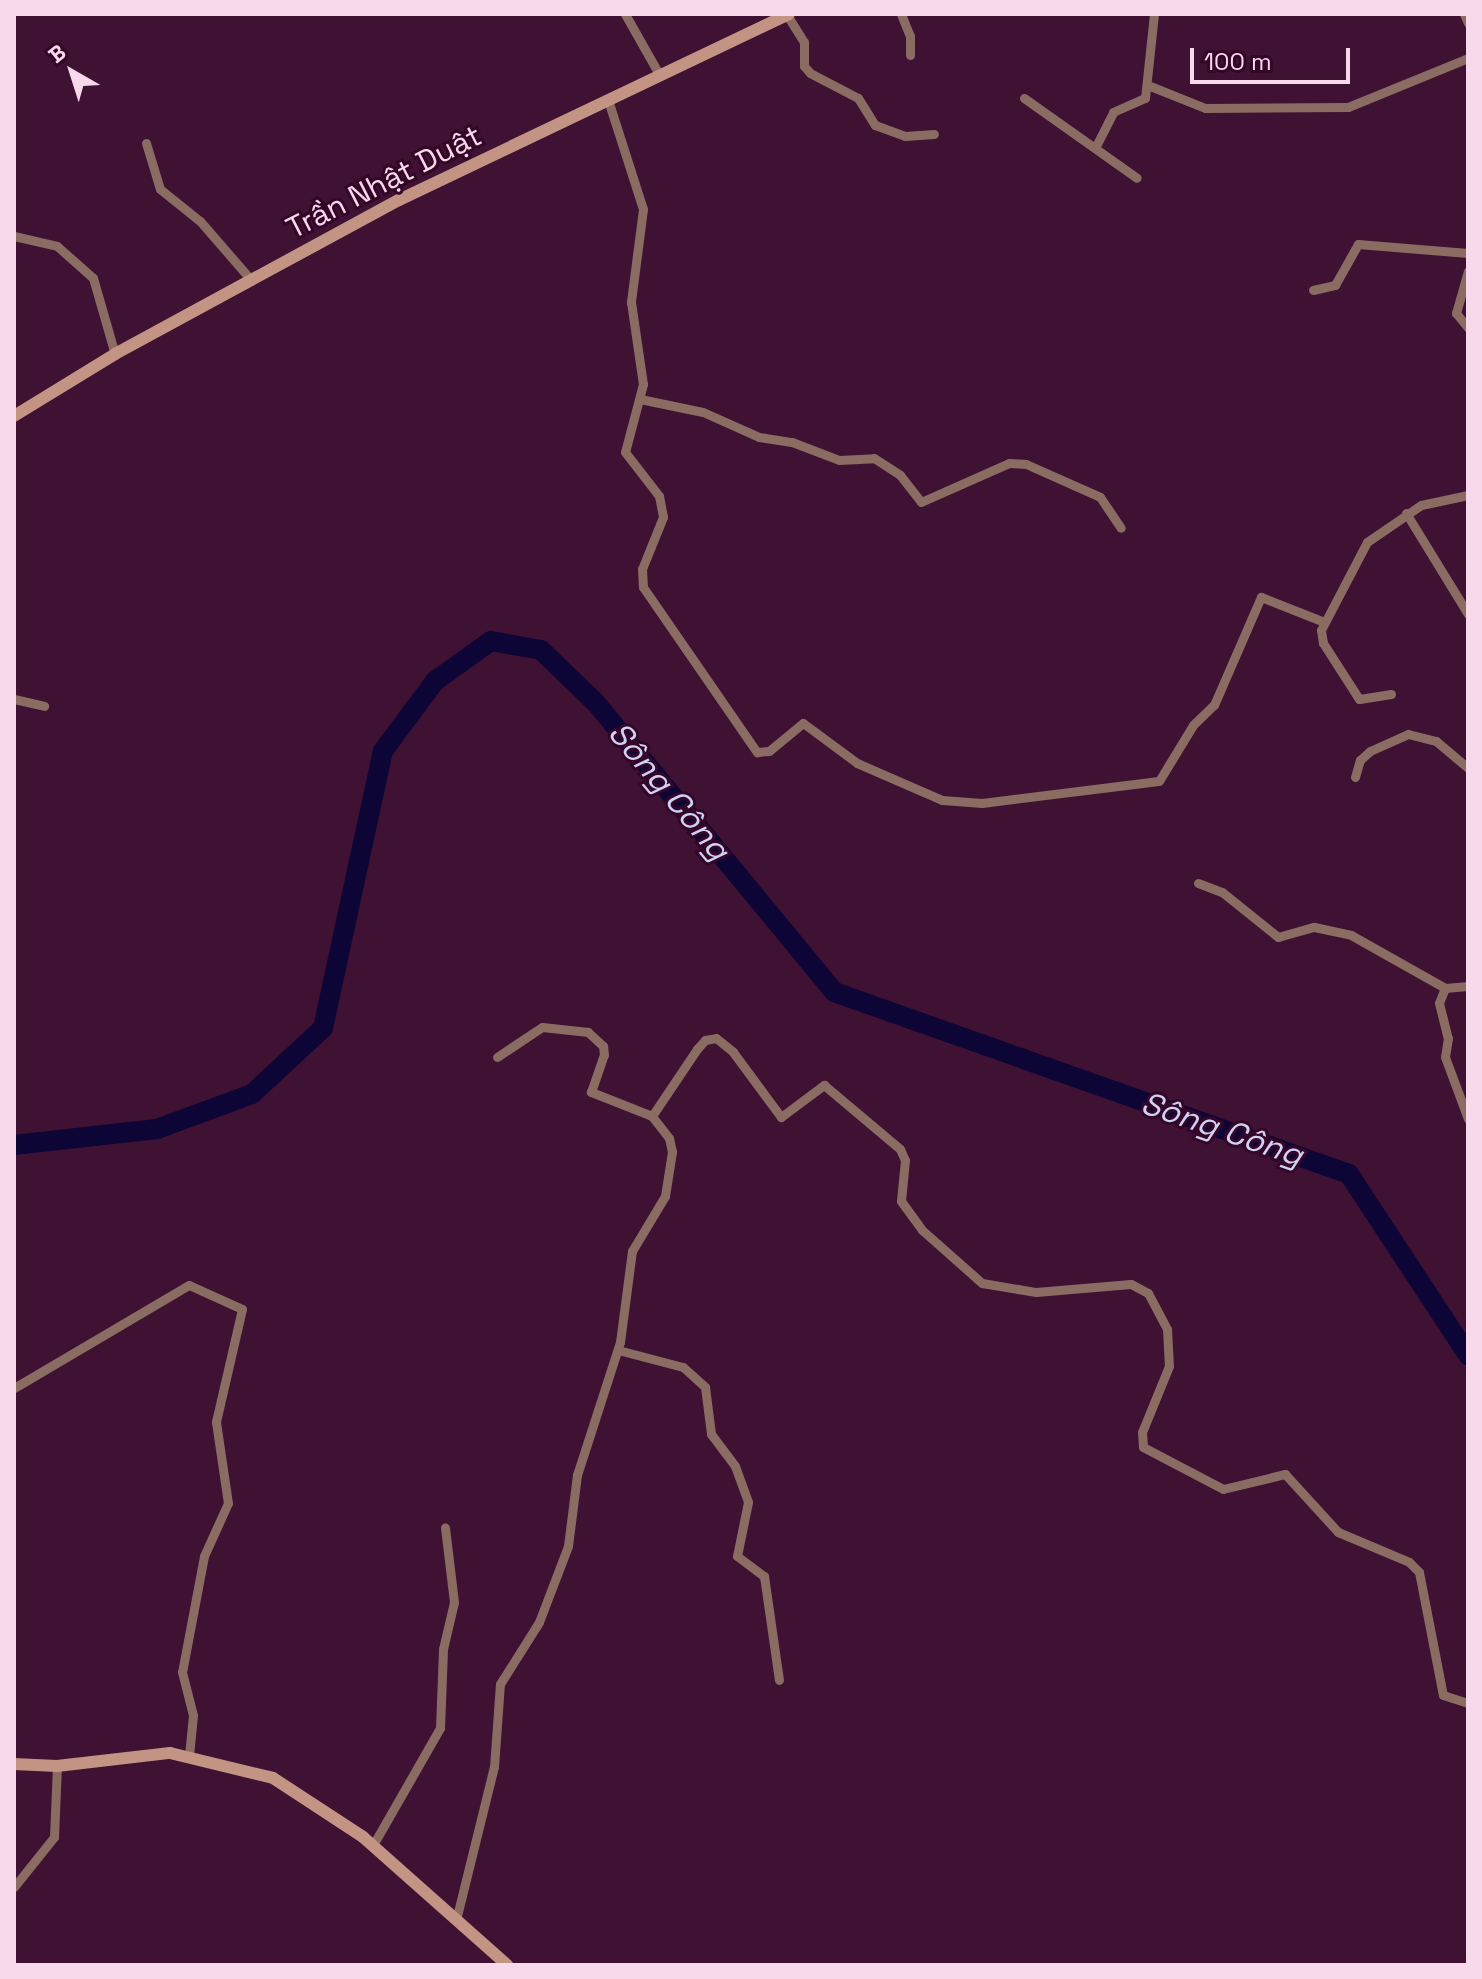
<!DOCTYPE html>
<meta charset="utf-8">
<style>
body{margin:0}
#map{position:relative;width:1482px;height:1979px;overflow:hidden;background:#3f1132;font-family:"Space Grotesk",sans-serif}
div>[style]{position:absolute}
.river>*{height:20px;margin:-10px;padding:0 10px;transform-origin:10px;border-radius:10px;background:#0e0537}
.street>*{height:9px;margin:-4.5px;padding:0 4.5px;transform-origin:4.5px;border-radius:4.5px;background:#8a6c62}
.secondary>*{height:12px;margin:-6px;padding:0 6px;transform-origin:6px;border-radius:6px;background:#c39483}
span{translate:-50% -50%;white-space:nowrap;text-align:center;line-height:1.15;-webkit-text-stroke:6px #340628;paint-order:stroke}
.street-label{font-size:30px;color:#f8d9ec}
.water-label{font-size:32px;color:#cfd2f5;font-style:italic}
.frame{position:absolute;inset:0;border:16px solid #f8d9ec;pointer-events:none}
.north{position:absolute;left:32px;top:32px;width:80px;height:80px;-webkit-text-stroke:6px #340628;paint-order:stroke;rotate:321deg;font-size:22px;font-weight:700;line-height:32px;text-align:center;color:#f8d9ec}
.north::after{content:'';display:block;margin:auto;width:28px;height:36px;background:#f8d9ec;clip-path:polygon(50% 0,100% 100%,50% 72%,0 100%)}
.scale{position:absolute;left:1190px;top:48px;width:160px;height:36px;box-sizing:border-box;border:4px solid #f8d9ec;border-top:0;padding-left:10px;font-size:24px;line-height:28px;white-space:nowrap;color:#f8d9ec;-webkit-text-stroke:6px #340628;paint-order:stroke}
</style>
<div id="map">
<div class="river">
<i style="left:14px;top:1145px;width:144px;rotate:-6.4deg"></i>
<i style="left:157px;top:1129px;width:101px;rotate:-20.2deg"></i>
<i style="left:252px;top:1094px;width:97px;rotate:-42.9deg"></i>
<i style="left:323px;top:1028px;width:283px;rotate:-77.8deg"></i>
<i style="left:383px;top:751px;width:87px;rotate:-53.4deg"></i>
<i style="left:435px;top:681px;width:69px;rotate:-35.5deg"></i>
<i style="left:491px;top:641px;width:51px;rotate:10.2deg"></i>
<i style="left:541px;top:650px;width:76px;rotate:43.9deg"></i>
<i style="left:596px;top:703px;width:374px;rotate:50.5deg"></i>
<i style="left:834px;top:992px;width:546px;rotate:19.46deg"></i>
<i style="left:1349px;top:1174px;width:217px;rotate:56.7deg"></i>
</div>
<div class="street">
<i style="left:625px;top:14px;width:69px;rotate:60.5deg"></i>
<i style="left:901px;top:14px;width:24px;rotate:68deg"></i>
<i style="left:910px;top:36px;width:19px;rotate:90deg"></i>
<i style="left:1464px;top:14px;width:10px;rotate:66deg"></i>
<i style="left:787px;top:15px;width:32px;rotate:58deg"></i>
<i style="left:804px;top:42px;width:24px;rotate:90deg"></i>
<i style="left:804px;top:66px;width:9px;rotate:49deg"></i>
<i style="left:810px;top:73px;width:54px;rotate:27.5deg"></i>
<i style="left:858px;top:98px;width:32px;rotate:58deg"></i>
<i style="left:875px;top:125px;width:32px;rotate:20deg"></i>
<i style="left:905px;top:136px;width:29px;rotate:-4deg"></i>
<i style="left:1150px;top:86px;width:59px;rotate:21.8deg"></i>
<i style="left:1205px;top:108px;width:143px;rotate:-0.4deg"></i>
<i style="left:1348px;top:107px;width:130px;rotate:-22.2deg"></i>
<i style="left:1024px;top:98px;width:138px;rotate:35.3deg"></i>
<i style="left:608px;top:100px;width:114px;rotate:72.2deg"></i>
<i style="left:643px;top:209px;width:94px;rotate:97.4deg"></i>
<i style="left:631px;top:302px;width:83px;rotate:81.7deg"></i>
<i style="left:643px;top:384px;width:70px;rotate:104.8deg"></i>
<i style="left:625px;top:452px;width:56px;rotate:52.3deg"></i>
<i style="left:659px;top:496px;width:21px;rotate:79deg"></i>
<i style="left:663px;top:517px;width:56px;rotate:112deg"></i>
<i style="left:642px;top:569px;width:18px;rotate:87deg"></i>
<i style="left:643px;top:587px;width:201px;rotate:55.4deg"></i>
<i style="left:757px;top:752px;width:12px;rotate:-5deg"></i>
<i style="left:769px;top:751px;width:44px;rotate:-39.5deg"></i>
<i style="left:803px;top:723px;width:67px;rotate:36.5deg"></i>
<i style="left:857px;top:763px;width:93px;rotate:23.5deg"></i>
<i style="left:942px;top:800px;width:40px;rotate:4.3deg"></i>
<i style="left:982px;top:803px;width:178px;rotate:-7.1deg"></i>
<i style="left:1159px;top:781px;width:66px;rotate:-58.7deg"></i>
<i style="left:1193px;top:725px;width:29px;rotate:-44deg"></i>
<i style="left:1214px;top:705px;width:118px;rotate:-66.5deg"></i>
<i style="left:1261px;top:597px;width:68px;rotate:21.6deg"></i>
<i style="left:146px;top:143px;width:48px;rotate:73.1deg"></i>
<i style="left:160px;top:189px;width:51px;rotate:38.7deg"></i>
<i style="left:200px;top:221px;width:79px;rotate:49.1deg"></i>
<i style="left:1096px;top:146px;width:38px;rotate:-63deg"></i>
<i style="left:1113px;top:112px;width:35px;rotate:-24deg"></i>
<i style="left:1145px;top:98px;width:84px;rotate:-83.9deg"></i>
<i style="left:14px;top:236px;width:44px;rotate:13.1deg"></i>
<i style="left:57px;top:246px;width:48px;rotate:41.6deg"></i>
<i style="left:93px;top:278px;width:79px;rotate:73.9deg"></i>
<i style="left:1468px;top:271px;width:44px;rotate:105.9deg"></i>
<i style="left:1456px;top:313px;width:19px;rotate:51deg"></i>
<i style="left:1313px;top:290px;width:23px;rotate:-13deg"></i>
<i style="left:1335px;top:285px;width:47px;rotate:-60.7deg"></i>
<i style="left:1358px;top:244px;width:110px;rotate:4.7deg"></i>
<i style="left:640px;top:399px;width:64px;rotate:11.7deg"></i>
<i style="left:703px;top:412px;width:61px;rotate:24.1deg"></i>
<i style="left:759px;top:437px;width:33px;rotate:9deg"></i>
<i style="left:792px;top:442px;width:50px;rotate:21deg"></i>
<i style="left:839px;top:460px;width:35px;rotate:-3deg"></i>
<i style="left:874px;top:458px;width:31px;rotate:33deg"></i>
<i style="left:900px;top:475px;width:34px;rotate:52deg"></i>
<i style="left:921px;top:502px;width:96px;rotate:-23.9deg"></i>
<i style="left:1009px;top:463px;width:17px;rotate:3deg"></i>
<i style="left:1026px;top:464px;width:81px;rotate:24deg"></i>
<i style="left:1100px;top:497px;width:37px;rotate:56deg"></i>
<i style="left:1406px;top:513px;width:119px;rotate:58.5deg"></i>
<i style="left:1391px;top:694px;width:32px;rotate:171deg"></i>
<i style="left:1359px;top:699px;width:67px;rotate:-122.7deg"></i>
<i style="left:1323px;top:643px;width:13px;rotate:-99deg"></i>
<i style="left:1321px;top:630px;width:99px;rotate:-62.4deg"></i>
<i style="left:1367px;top:542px;width:65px;rotate:-34.4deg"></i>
<i style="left:1421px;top:505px;width:48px;rotate:-12deg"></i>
<i style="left:14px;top:699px;width:31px;rotate:13deg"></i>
<i style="left:1355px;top:777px;width:18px;rotate:-74deg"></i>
<i style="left:1360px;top:760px;width:13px;rotate:-42deg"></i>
<i style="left:1370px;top:751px;width:42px;rotate:-24.1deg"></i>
<i style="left:1408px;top:734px;width:29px;rotate:14deg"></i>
<i style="left:1436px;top:741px;width:42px;rotate:40.2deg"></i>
<i style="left:1198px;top:883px;width:26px;rotate:21deg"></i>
<i style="left:1222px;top:892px;width:72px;rotate:38.8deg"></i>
<i style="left:1278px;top:937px;width:37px;rotate:-16deg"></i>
<i style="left:1314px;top:927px;width:38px;rotate:12deg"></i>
<i style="left:1351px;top:935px;width:108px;rotate:29.4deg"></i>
<i style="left:1445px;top:988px;width:23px;rotate:-5deg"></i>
<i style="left:1445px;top:988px;width:16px;rotate:112deg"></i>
<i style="left:1439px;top:1003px;width:36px;rotate:76deg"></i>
<i style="left:1448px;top:1038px;width:19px;rotate:99deg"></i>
<i style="left:1445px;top:1057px;width:66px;rotate:69.6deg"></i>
<i style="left:652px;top:1116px;width:81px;rotate:-56.1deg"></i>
<i style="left:697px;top:1049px;width:12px;rotate:-48deg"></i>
<i style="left:705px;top:1040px;width:11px;rotate:-10deg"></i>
<i style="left:716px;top:1038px;width:22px;rotate:39deg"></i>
<i style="left:733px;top:1052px;width:81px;rotate:53.6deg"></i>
<i style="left:781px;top:1117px;width:54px;rotate:-36.7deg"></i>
<i style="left:824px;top:1085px;width:99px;rotate:40.1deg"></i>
<i style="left:900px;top:1149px;width:12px;rotate:66deg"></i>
<i style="left:905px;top:1160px;width:41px;rotate:95.6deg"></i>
<i style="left:901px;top:1201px;width:36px;rotate:54deg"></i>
<i style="left:922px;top:1230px;width:80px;rotate:41.5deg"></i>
<i style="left:982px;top:1283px;width:55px;rotate:9.5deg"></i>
<i style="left:1036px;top:1292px;width:95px;rotate:-4.8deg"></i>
<i style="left:1131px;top:1284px;width:19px;rotate:28deg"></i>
<i style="left:1148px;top:1293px;width:41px;rotate:62.2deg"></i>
<i style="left:1167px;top:1329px;width:37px;rotate:87deg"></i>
<i style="left:1169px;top:1366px;width:71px;rotate:112.2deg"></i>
<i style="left:1142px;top:1432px;width:15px;rotate:86deg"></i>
<i style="left:1143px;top:1447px;width:90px;rotate:27.7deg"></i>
<i style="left:1223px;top:1489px;width:64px;rotate:-13.6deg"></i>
<i style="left:1285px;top:1474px;width:79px;rotate:47.6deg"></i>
<i style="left:1338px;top:1532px;width:77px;rotate:22.9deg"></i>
<i style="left:1409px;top:1562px;width:14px;rotate:45deg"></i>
<i style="left:1419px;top:1572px;width:125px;rotate:79deg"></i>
<i style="left:1443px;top:1695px;width:26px;rotate:18deg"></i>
<i style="left:618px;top:1350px;width:67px;rotate:14.7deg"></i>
<i style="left:683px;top:1367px;width:30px;rotate:42deg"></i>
<i style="left:705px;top:1387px;width:47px;rotate:82.7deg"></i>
<i style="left:711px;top:1434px;width:40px;rotate:53deg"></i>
<i style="left:735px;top:1466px;width:38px;rotate:70deg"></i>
<i style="left:748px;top:1502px;width:55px;rotate:101.5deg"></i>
<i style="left:737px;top:1556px;width:34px;rotate:37deg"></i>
<i style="left:764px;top:1576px;width:105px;rotate:81.8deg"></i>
<i style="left:14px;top:1388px;width:203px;rotate:-30.5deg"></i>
<i style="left:189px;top:1285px;width:58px;rotate:24.4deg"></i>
<i style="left:242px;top:1309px;width:116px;rotate:103deg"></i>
<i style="left:216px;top:1422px;width:82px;rotate:81.6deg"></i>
<i style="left:228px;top:1503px;width:58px;rotate:114.4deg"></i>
<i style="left:204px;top:1556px;width:118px;rotate:100.7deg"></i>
<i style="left:182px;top:1672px;width:44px;rotate:75.7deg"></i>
<i style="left:193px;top:1715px;width:41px;rotate:95.6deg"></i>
<i style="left:373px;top:1845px;width:135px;rotate:-60.2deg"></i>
<i style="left:440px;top:1728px;width:79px;rotate:-87.8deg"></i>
<i style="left:443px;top:1649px;width:48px;rotate:-76.8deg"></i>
<i style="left:454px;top:1602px;width:75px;rotate:-96.9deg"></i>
<i style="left:14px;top:1887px;width:64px;rotate:-51.3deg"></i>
<i style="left:54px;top:1837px;width:71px;rotate:-87.6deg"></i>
<i style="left:456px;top:1920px;width:158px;rotate:-76.1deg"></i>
<i style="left:494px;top:1767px;width:83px;rotate:-85.9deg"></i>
<i style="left:500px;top:1684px;width:73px;rotate:-57.8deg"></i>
<i style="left:539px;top:1622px;width:81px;rotate:-69.1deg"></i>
<i style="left:568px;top:1546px;width:72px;rotate:-82.8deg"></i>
<i style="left:577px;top:1475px;width:140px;rotate:-72.1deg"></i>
<i style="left:620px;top:1342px;width:92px;rotate:-82.5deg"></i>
<i style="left:632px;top:1251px;width:64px;rotate:-59deg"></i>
<i style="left:665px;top:1196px;width:45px;rotate:-81deg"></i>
<i style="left:672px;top:1152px;width:14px;rotate:-102deg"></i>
<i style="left:669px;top:1138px;width:28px;rotate:-128deg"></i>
<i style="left:652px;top:1116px;width:66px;rotate:-158.5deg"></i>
<i style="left:591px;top:1092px;width:39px;rotate:-71deg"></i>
<i style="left:604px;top:1055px;width:9px;rotate:-96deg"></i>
<i style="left:603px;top:1046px;width:21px;rotate:-137deg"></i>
<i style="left:588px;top:1032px;width:46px;rotate:-173.8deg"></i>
<i style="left:542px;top:1027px;width:54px;rotate:146.3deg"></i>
</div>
<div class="secondary">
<i style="left:14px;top:416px;width:119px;rotate:-31.5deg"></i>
<i style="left:115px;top:354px;width:323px;rotate:-28.5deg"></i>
<i style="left:399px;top:200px;width:432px;rotate:-25.5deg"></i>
<i style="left:14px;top:1764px;width:43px;rotate:2.7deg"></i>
<i style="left:57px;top:1766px;width:114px;rotate:-6.6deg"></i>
<i style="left:170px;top:1753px;width:106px;rotate:13.6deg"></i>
<i style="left:273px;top:1778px;width:108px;rotate:33.2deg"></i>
<i style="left:363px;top:1837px;width:193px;rotate:41.6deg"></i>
</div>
<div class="street-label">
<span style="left:384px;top:182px;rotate:-27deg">Trần Nhật Duật</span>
</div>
<div class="water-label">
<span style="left:669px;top:791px;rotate:50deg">Sông Công</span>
<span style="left:1222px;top:1129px;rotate:19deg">Sông Công</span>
</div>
<div class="frame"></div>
<div class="north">B</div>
<div class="scale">100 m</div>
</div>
